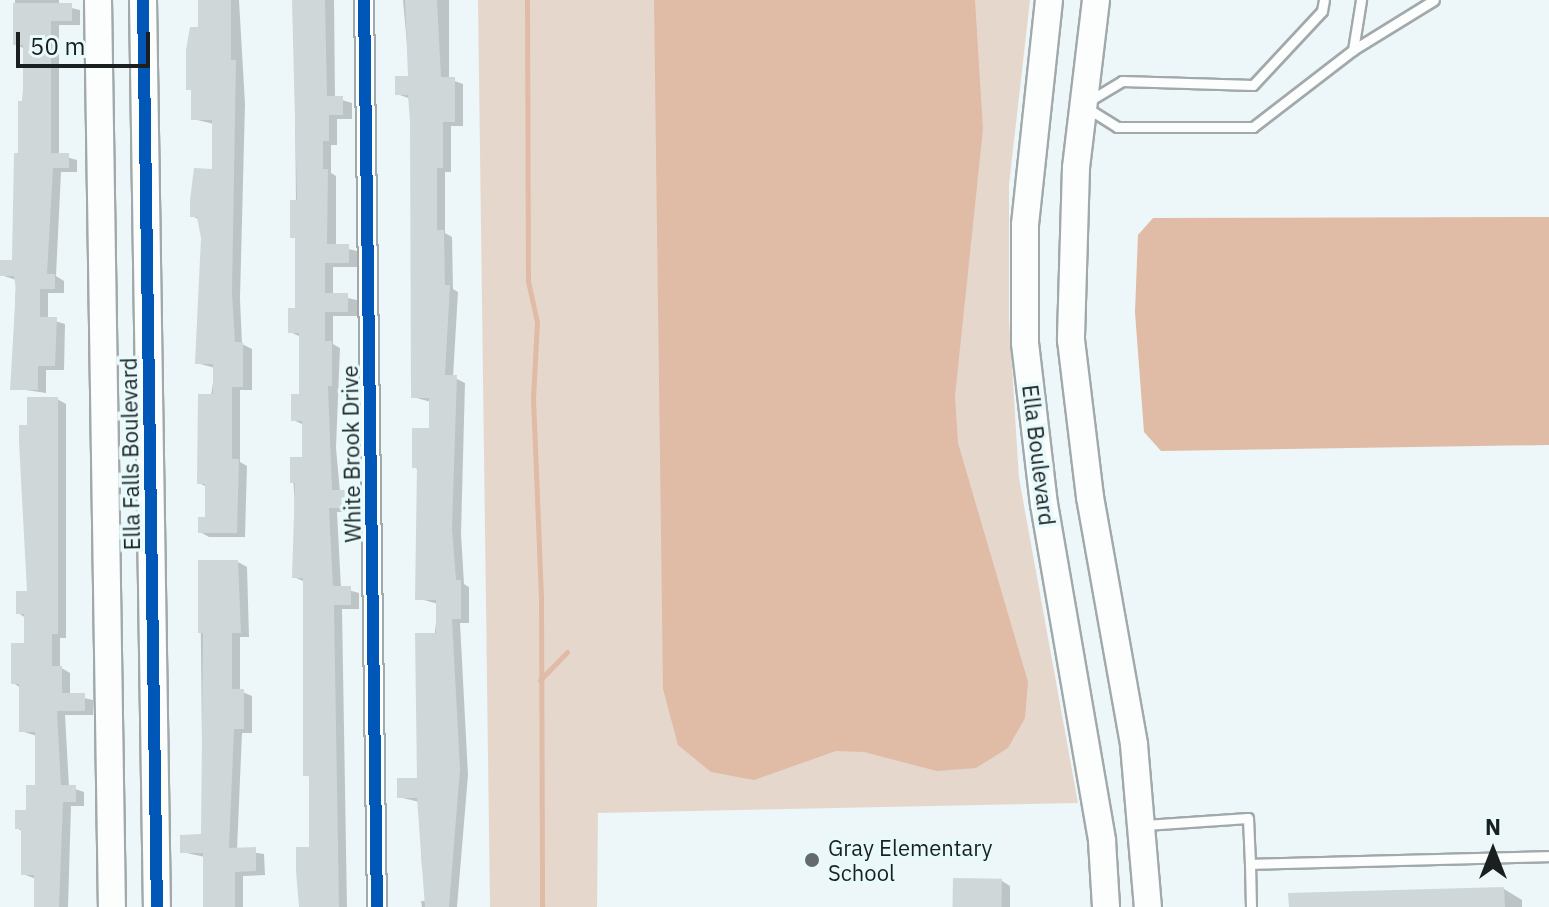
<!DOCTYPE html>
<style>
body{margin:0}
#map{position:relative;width:1549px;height:907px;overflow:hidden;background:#edf6f8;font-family:"IBM Plex Sans",sans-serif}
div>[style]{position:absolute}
.green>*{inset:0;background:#e6d7cd}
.water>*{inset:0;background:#e0bba6}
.shadow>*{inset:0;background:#0003}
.stream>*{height:5px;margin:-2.5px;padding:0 2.5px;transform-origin:2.5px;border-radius:2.5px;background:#e0bba6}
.building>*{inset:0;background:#cfd7d8;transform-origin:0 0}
.roads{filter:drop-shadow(2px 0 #a2a9aa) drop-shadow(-2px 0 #a2a9aa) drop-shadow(0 2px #a2a9aa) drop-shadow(0 -2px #a2a9aa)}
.lane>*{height:9px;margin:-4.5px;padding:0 4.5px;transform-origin:4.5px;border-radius:4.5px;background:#fcfefe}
.street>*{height:18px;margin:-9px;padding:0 9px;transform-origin:9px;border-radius:9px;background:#fcfefe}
.secondary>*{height:26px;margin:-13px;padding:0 13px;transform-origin:13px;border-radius:13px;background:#fcfefe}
.cycleway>*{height:12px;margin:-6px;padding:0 6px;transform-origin:6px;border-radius:6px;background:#0057b8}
.dots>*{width:22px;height:22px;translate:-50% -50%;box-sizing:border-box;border:4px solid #e9fafc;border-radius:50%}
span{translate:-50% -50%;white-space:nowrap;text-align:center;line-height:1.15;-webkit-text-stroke:7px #e9fafc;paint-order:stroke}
.street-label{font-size:22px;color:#1a2020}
.poi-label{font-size:22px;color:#1a2020}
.left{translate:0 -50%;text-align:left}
.north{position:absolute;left:1453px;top:811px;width:80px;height:80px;-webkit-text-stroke:6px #e9fafc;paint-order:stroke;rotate:0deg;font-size:22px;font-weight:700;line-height:32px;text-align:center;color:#1a2020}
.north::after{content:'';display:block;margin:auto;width:28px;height:36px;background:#1a2020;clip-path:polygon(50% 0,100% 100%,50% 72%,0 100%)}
.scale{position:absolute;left:16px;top:32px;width:134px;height:36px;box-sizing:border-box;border:4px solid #1a2020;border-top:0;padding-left:10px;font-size:24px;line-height:28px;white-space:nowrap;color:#1a2020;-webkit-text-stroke:6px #e9fafc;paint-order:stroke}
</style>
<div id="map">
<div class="green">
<i style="clip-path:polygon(478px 0,1030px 0,1009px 185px,1009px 320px,1019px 478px,1078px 803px,598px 813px,597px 907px,490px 907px)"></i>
</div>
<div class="water">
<i style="clip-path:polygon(654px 0,975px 0,983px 129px,955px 396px,958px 443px,1028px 682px,1025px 718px,1008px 748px,976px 768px,937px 771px,864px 752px,836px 751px,754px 780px,711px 772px,678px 745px,663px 689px)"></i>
<i style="clip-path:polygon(1549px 217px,1549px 445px,1161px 451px,1144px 432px,1135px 312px,1138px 235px,1153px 218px)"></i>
</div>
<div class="shadow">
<i style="clip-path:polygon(15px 0,59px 0,59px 5px,80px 10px,80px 25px,59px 25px,59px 155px,77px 160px,77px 172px,61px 172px,56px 276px,64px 281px,64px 293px,48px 293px,48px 319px,65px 324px,64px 370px,46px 370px,46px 393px,12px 388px,16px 280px,1px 275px,14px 262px,25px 49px,15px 44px)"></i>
<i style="clip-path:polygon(199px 0,239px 0,245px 104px,240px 299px,242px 344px,252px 349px,252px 390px,240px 390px,240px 462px,247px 466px,245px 537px,209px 537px,200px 532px,207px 519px,207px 487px,199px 483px,215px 368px,197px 363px,203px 238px,200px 220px,192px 216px,214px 171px,214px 124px,193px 119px,193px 91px,188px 89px,200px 29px)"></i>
<i style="clip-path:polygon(294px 0,334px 0,335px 98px,352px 103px,352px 119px,337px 119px,337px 145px,331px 145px,331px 173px,336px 176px,336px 246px,357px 251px,357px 267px,333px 267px,333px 295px,357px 300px,357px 316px,333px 316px,333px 344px,340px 348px,336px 448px,340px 492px,356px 497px,357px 512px,337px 512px,341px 588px,359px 593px,359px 609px,342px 609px,347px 907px,301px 907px,311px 849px,311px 778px,305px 774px,305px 582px,294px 577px,298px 556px,292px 459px,304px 459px,304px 425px,293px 420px,301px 396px,301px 337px,290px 332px,297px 310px)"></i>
<i style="clip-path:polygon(403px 0,449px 0,449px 79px,463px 84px,463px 126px,451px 126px,451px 172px,445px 172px,445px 233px,452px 237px,453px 289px,458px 292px,453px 377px,465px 383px,461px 534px,464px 584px,469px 587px,469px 623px,460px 623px,468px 775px,457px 907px,422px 907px,421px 901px,427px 901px,427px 872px,422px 869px,419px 802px,399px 797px,419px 780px,438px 604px,417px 598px,419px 470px,414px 467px,431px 430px,431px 402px,413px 397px,411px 99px,397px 94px,410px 78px)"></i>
<i style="clip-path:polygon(57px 399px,66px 404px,66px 638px,60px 638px,60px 667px,70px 673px,70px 695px,93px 700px,93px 715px,65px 715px,69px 787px,84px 792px,84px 806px,71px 806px,68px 907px,36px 907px,36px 879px,23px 874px,23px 832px,17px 828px,37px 787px,37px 736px,21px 731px,21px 688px,13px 683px,26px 645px,26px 618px,18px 613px,29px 593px,29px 427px)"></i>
<i style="clip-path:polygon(200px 562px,238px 562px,247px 567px,249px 637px,240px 637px,240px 691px,252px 696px,252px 733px,242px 733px,237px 850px,264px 854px,265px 875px,243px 876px,243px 907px,205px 907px,205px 857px,182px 852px,203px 836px)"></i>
<i style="clip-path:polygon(1002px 881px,1010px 886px,1010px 907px,954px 907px)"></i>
<i style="clip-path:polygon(1504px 889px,1522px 900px,1522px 907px,1291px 907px)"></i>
</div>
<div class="stream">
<i style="left:527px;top:0;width:281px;rotate:89.8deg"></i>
<i style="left:528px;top:281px;width:42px;rotate:77.6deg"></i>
<i style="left:537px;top:322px;width:76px;rotate:93deg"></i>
<i style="left:533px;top:398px;width:198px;rotate:87.7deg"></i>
<i style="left:541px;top:596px;width:311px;rotate:89.8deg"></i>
<i style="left:540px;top:680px;width:39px;rotate:-46deg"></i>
</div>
<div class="building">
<i style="clip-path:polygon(198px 0,231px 0,231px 60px,236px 60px,232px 293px,235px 342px,243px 342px,243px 387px,232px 387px,232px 459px,239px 459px,237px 533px,198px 533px,198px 517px,205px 517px,205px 484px,197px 484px,198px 394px,213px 394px,213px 364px,195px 364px,201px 238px,197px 217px,190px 217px,190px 200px,194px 168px,212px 169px,212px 120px,191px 120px,191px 90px,186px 90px,186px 50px,190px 27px,198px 27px)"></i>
<i style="clip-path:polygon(292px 0,325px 0,327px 96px,343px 96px,343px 115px,329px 115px,329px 141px,323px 141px,323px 169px,328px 169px,327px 244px,349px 244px,349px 263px,325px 263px,325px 293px,348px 293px,348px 312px,325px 312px,325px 341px,332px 341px,332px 386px,328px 386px,332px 490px,348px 490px,348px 508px,329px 508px,333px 586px,351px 586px,351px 605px,334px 605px,339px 907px,299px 907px,296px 871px,296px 847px,309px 847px,309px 776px,303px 776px,303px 578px,292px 578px,295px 483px,290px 483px,290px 457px,302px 457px,302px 421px,291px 421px,291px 394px,299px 394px,299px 333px,288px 333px,288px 308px,295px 308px,295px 238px,290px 238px,290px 200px,297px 200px)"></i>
<i style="clip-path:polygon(405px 0,437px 0,441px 77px,455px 77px,455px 122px,443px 122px,443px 168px,437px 168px,437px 230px,444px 230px,445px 285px,450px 285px,445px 375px,457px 375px,452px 528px,456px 580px,461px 580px,461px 619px,452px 619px,460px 769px,449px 907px,425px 907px,417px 798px,397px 798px,397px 778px,417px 778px,415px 633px,436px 633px,436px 600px,415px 600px,417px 468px,412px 468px,412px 428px,429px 428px,429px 398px,411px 398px,410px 122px,408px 95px,395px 95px,395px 76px,408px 76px)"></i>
<i style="clip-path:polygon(13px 3px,72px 3px,72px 21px,51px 21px,51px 153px,69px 153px,69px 168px,53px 168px,47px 274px,55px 274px,55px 289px,40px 289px,40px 317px,57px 317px,55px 366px,38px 366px,38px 390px,10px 390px,16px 289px,14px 276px,0 276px,0 260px,12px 260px,14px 153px,18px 153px,18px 101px,23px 101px,23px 45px,13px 45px)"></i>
<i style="clip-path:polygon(27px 397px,58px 397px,58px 634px,52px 634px,52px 666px,62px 666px,62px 693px,85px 693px,85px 711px,57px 711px,61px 785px,76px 785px,76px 802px,63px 802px,59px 907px,34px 907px,34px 875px,21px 875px,21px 829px,15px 829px,15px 810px,26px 810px,26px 785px,35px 785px,35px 732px,19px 732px,19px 684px,11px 684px,11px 643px,24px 643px,24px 614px,16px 614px,16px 591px,27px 591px,19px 442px,19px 425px,27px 425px)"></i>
<i style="clip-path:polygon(198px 560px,238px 560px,241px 633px,232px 633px,232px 689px,244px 689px,244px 729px,234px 729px,229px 848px,256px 847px,256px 871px,235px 872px,235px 907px,203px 907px,203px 853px,180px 853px,180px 835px,201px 834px,203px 633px,198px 633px)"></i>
<i style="left:953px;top:878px;width:49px;height:29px;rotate:1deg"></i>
<i style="clip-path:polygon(1504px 887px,1505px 907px,1289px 907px,1288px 893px)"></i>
</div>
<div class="roads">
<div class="lane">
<i style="left:1353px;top:50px;width:51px;rotate:-80.9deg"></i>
<i style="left:1089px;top:101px;width:39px;rotate:-31deg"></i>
<i style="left:1122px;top:81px;width:131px;rotate:1.7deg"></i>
<i style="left:1253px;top:85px;width:101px;rotate:-47deg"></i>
<i style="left:1322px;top:11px;width:11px;rotate:-80deg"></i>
<i style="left:1087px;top:108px;width:36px;rotate:32deg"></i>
<i style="left:1117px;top:127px;width:136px"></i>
<i style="left:1253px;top:127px;width:126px;rotate:-37.6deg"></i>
<i style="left:1353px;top:50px;width:95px;rotate:-31.7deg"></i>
<i style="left:1145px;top:825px;width:103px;rotate:-3.9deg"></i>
<i style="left:1248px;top:818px;width:46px;rotate:87.5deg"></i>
<i style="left:1251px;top:907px;width:43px;rotate:-91.3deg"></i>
<i style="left:1250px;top:864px;width:299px;rotate:-1.5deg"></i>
</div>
<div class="street">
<i style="left:364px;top:0;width:907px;rotate:89.18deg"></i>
</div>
<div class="secondary">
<i style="left:98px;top:0;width:907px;rotate:89.12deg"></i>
<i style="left:143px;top:0;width:907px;rotate:89.12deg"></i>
<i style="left:1049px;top:0;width:226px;rotate:96.1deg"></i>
<i style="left:1025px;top:225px;width:118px;rotate:90deg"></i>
<i style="left:1025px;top:343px;width:162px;rotate:83.3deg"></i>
<i style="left:1044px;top:504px;width:342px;rotate:80.2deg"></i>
<i style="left:1102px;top:841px;width:66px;rotate:86.5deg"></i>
<i style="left:1096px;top:0;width:169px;rotate:96.8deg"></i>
<i style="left:1076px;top:168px;width:172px;rotate:91.7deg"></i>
<i style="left:1071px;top:340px;width:158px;rotate:83.1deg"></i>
<i style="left:1090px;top:497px;width:252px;rotate:79.9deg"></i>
<i style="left:1134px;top:745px;width:163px;rotate:85.1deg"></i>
</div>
</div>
<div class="cycleway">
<i style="left:143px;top:0;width:907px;rotate:89.12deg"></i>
<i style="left:364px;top:0;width:907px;rotate:89.18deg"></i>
</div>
<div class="dots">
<i style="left:812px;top:860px;background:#646b6c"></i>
</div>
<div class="street-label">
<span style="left:130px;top:454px;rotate:-91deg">Ella Falls Boulevard</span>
<span style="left:351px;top:454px;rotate:-91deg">White Brook Drive</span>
<span style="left:1039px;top:455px;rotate:83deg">Ella Boulevard</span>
</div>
<div class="poi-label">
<span class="left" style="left:828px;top:860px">Gray Elementary<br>School</span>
</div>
<div class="north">N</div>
<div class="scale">50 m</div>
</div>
